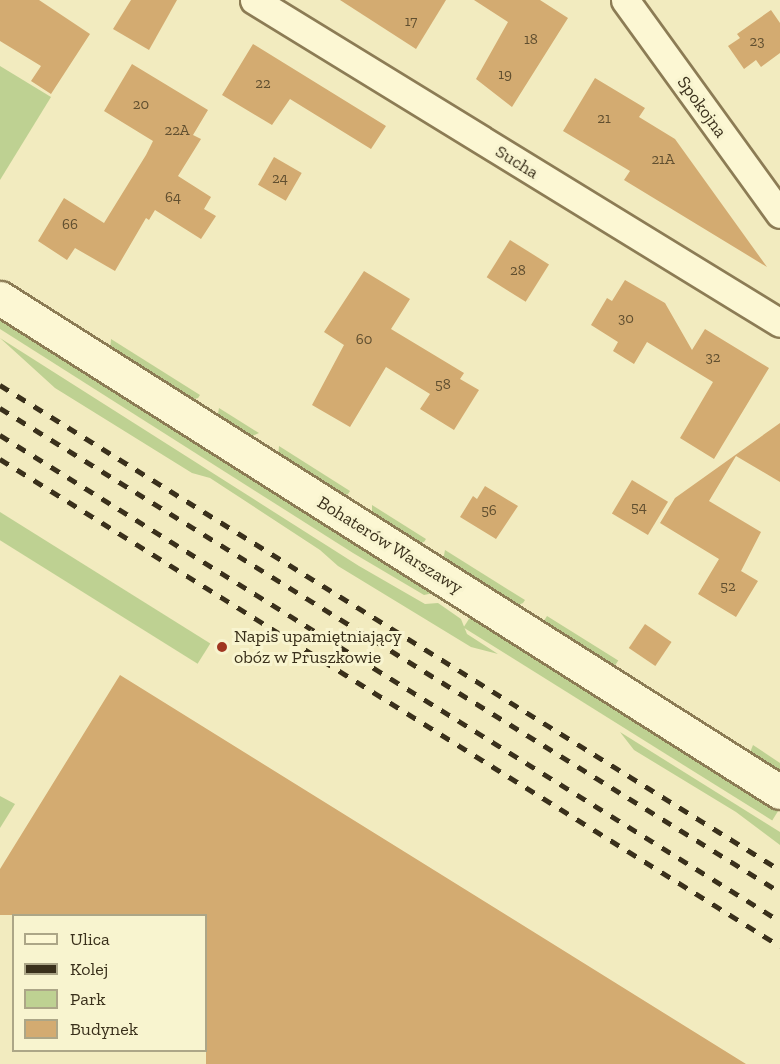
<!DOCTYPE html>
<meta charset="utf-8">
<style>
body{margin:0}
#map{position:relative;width:780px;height:1064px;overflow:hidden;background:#f2ebbf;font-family:"Zilla Slab",serif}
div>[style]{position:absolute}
.green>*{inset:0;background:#bed192;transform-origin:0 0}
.building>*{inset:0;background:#d3ab71;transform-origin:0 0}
.roads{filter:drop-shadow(2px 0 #8c7c55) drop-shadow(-2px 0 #8c7c55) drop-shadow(0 2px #8c7c55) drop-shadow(0 -2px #8c7c55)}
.minor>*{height:27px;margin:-13.5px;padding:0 13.5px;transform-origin:13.5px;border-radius:13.5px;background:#fcf7d3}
.tertiary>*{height:33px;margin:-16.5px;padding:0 16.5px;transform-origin:16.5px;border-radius:16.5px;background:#fcf7d3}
.rail>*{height:4.5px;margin-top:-2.25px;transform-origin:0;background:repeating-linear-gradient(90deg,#3a301b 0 10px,transparent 0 20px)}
.dots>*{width:16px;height:16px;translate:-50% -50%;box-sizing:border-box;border:3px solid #f8f4cf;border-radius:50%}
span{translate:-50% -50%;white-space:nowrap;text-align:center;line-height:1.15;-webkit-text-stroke:6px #f8f4cf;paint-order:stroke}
.number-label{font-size:15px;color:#604f30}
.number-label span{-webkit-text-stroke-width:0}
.street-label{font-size:18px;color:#3a301b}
.poi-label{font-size:18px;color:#3a301b}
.left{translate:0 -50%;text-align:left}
.legend{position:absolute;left:12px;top:914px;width:195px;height:138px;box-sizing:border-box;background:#f8f4cf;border:2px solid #aca687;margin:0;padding:8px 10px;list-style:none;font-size:18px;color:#3a301b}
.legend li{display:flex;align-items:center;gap:12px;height:30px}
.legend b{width:30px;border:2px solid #aca687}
</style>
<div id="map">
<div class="green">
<i style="clip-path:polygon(0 66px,51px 97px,0 180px)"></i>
<i style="clip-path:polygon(0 315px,438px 592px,424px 595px,353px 553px,0 329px)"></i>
<i style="clip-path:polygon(0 338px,359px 566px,425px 604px,438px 603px,461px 619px,467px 634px,498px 654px,471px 647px,338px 566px,320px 550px,210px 478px,192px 473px,55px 388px)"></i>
<i style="clip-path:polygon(111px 339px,200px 395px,198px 398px,188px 401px,110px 351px)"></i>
<i style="clip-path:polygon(219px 408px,259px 433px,248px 438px,217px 419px)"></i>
<i style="clip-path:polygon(279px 446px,350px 491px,348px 494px,340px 497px,278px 457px)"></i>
<i style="clip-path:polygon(372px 505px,426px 539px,424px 542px,416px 544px,372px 517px)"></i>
<i style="left:0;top:512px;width:248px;height:24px;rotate:32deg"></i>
<i style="clip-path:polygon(445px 550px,525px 600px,523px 603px,514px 607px,443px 561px)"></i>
<i style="left:472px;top:614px;width:364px;height:16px;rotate:32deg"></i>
<i style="left:547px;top:616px;width:84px;height:11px;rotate:32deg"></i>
<i style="clip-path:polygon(620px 732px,780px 832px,780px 845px,736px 812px,634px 750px)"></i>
<i style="clip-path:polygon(753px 745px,780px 763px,780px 775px,749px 755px)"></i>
<i style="clip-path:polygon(0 796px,15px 804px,0 828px)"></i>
</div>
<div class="building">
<i style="clip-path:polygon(0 0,39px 0,90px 34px,51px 94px,31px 81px,41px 66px,0 41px)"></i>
<i style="clip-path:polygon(131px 0,177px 0,149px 50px,113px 29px)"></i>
<i style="clip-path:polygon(340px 0,446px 0,416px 49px)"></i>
<i style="clip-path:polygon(474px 0,540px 0,568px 18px,512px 107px,476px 79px,508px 22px)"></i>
<i style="clip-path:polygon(771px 10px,780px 23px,780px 53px,761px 67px,756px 60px,744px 69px,728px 46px,740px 38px,737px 34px)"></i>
<i style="clip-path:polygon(253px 44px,386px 126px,371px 149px,290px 99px,272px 125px,222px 95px)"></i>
<i style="clip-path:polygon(132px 64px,208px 110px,193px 135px,201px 139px,178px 176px,211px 197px,204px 209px,216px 216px,201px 239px,155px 210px,149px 220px,146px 218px,115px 271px,75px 248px,67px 260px,38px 241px,64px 198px,104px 223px,146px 155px,153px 141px,104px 111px)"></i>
<i style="clip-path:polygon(595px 78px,645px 108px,639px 117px,675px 139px,767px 267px,624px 180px,630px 171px,563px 131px)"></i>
<i style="left:274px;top:157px;width:32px;height:32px;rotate:30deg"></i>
<i style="left:510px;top:240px;width:46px;height:44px;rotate:32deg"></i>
<i style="clip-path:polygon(364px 271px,410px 299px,391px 329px,464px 373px,460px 379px,479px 390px,454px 430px,420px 409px,430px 394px,386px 367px,350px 427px,312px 405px,344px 345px,324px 332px)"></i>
<i style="clip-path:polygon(625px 280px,665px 303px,692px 350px,705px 329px,769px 368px,714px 459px,680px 438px,713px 382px,647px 342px,634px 364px,613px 351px,618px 342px,591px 325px,607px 298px,612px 301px)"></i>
<i style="clip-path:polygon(780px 423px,780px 482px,736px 456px,709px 501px,761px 532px,741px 571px,758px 581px,736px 617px,698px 594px,719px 559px,660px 523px,675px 498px)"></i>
<i style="left:632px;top:480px;width:42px;height:39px;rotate:31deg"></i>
<i style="clip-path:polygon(485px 486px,518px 506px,496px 539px,460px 517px,473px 496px,477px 499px)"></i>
<i style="left:645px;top:624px;width:32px;height:29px;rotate:34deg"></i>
<i style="clip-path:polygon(120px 675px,746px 1064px,206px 1064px,206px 915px,0 915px,0 869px)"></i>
</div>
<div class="roads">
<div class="minor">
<i style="left:254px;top:0;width:617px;rotate:31.55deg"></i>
<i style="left:625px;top:0;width:264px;rotate:54.1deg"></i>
</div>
<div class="tertiary">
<i style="left:0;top:298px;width:923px;rotate:32.35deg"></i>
</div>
</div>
<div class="rail">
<i style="left:0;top:385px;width:918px;rotate:31.87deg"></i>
<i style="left:0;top:408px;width:918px;rotate:31.82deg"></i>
<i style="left:0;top:435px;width:919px;rotate:31.93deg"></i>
<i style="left:0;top:459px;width:920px;rotate:31.98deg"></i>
</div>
<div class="dots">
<i style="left:222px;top:647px;background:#a03620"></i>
</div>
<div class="number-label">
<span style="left:411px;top:22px">17</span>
<span style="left:531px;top:40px">18</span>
<span style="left:757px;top:42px">23</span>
<span style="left:505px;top:75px">19</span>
<span style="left:263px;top:84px">22</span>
<span style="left:141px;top:105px">20</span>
<span style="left:604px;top:119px">21</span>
<span style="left:177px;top:131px">22A</span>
<span style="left:663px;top:160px">21A</span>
<span style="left:280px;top:179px">24</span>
<span style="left:173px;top:198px">64</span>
<span style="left:70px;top:225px">66</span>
<span style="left:518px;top:271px">28</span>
<span style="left:626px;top:319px">30</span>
<span style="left:364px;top:340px">60</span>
<span style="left:713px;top:358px">32</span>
<span style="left:443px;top:385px">58</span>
<span style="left:639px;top:508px">54</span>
<span style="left:489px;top:511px">56</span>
<span style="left:728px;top:587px">52</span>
</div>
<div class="street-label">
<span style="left:702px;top:107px;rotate:54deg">Spokojna</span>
<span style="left:517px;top:162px;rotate:32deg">Sucha</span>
<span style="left:390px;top:545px;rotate:32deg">Bohaterów Warszawy</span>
</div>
<div class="poi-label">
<span class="left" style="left:234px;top:647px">Napis upamiętniający<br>obóz w Pruszkowie</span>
</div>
<ul class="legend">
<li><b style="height:8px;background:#fcf7d3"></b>Ulica</li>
<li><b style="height:8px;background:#3a301b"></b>Kolej</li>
<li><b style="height:16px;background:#bed192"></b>Park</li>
<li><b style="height:16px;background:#d3ab71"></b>Budynek</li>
</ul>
</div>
